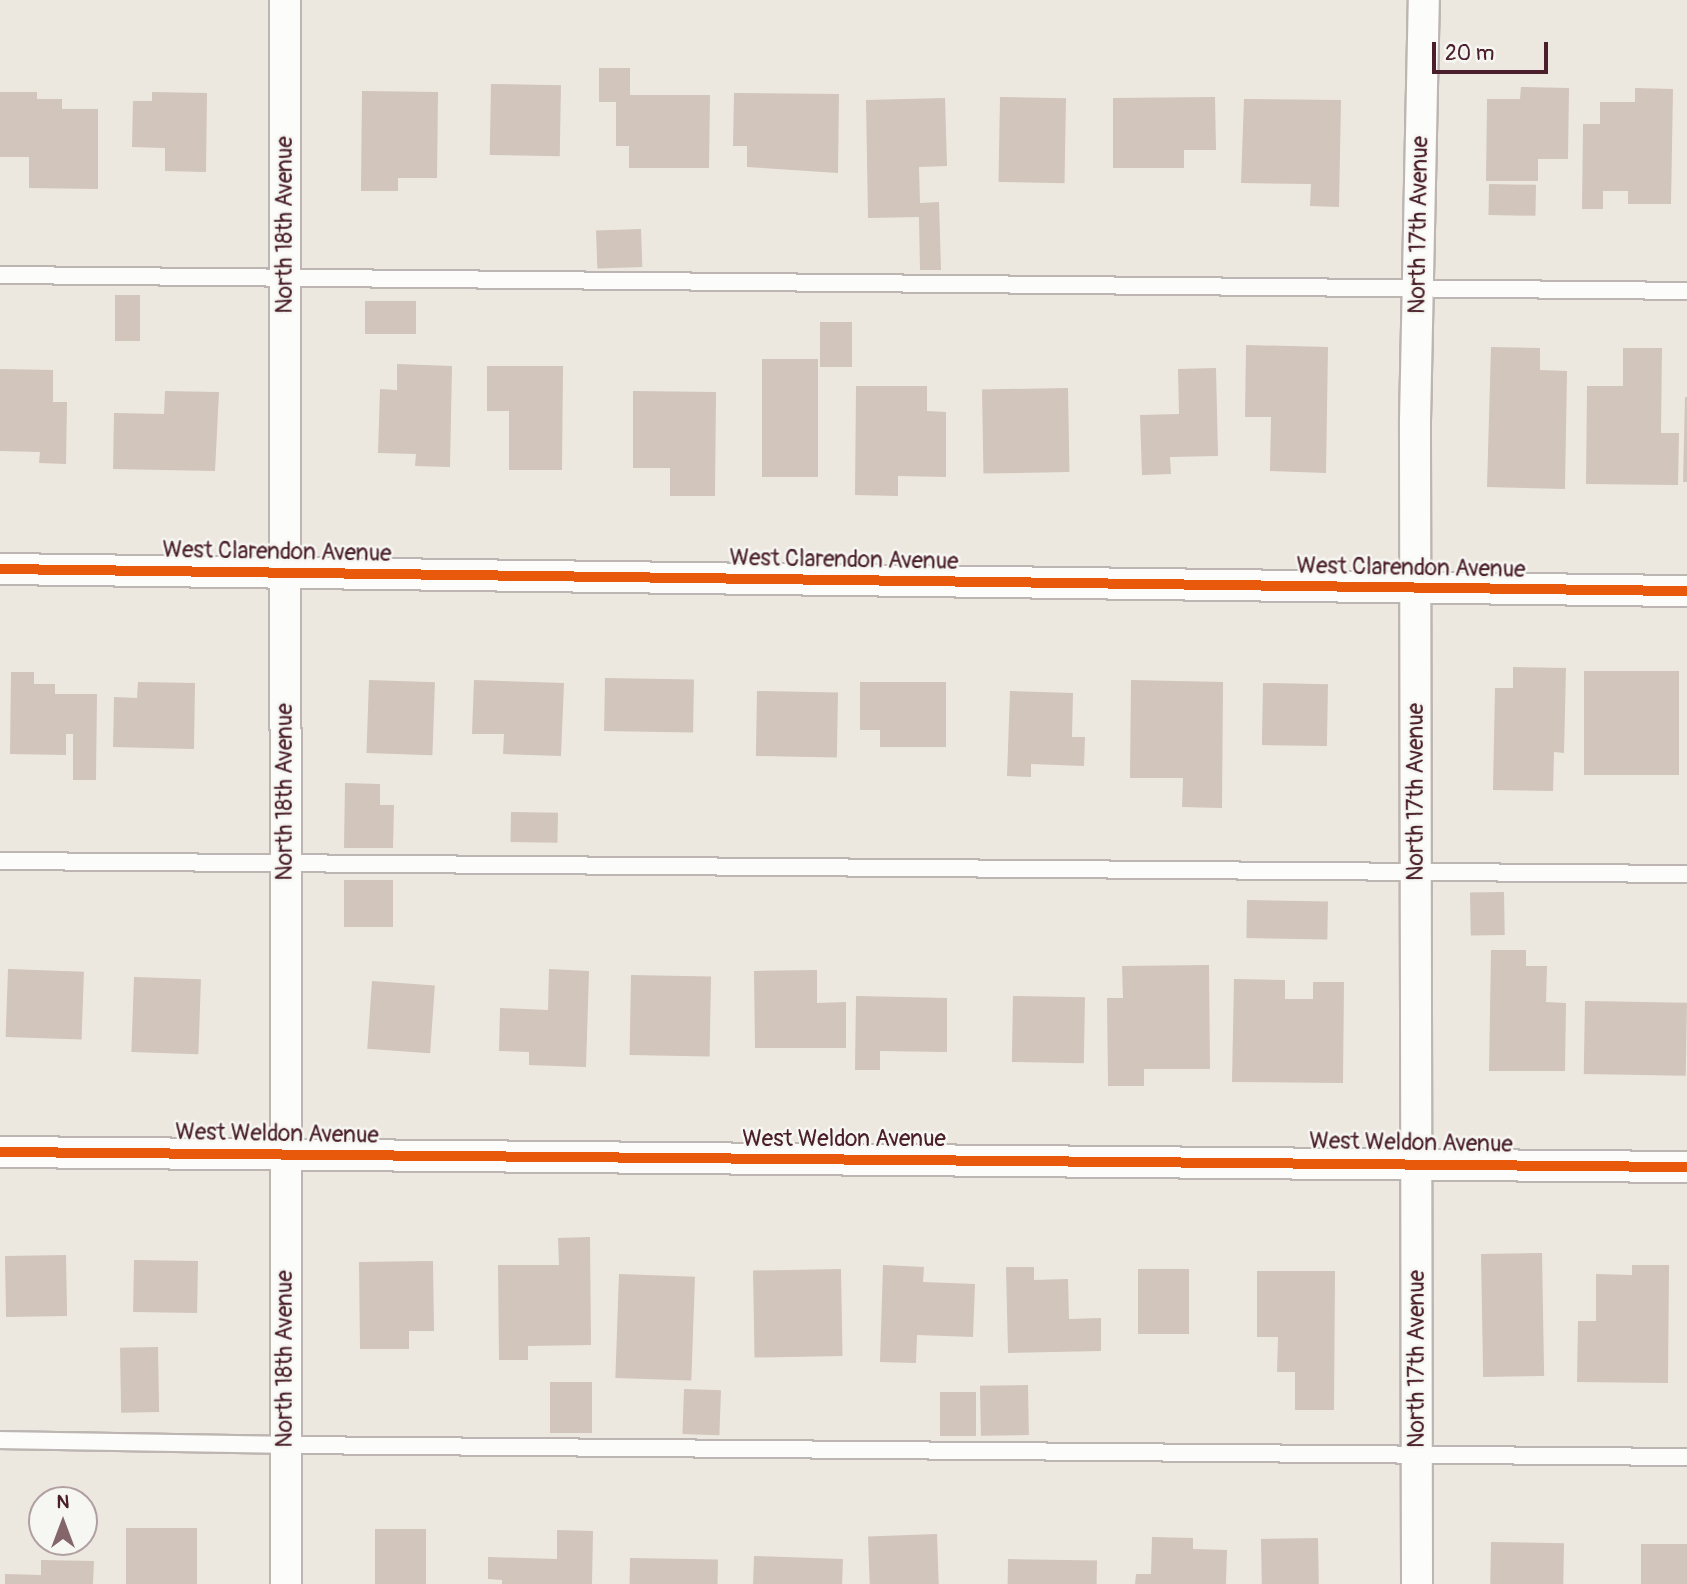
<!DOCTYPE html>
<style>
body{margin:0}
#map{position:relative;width:1687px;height:1584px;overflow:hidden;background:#ede8df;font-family:Pangolin,sans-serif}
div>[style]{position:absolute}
.building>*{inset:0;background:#d1c5bc;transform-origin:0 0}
.roads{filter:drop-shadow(2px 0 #bdb5b1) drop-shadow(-2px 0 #bdb5b1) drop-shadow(0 2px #bdb5b1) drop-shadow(0 -2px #bdb5b1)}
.service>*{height:16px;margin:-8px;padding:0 8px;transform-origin:8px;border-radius:8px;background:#fcfcfa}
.minor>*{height:30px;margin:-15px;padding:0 15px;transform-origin:15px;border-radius:15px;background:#fcfcfa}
.cycleway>*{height:10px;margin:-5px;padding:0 5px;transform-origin:5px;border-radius:5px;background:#e8590c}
span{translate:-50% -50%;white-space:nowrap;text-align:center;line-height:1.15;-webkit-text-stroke:5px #f6f6f2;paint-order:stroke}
.street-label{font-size:23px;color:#4a1f2b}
.north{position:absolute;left:28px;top:1486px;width:70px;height:70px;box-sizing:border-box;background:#f6f6f2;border:2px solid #b1a0a2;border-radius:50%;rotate:0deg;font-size:19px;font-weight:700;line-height:28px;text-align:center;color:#4a1f2b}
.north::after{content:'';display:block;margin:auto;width:24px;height:32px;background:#83656a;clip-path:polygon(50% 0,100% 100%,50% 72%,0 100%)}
.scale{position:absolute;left:1432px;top:42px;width:116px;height:32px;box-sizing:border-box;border:4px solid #4a1f2b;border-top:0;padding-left:9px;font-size:21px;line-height:24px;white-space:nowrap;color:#4a1f2b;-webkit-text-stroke:5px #f6f6f2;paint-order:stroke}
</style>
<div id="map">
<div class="building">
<i style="clip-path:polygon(599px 68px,630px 68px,630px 95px,710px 95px,709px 168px,629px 168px,629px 146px,616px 146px,616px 102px,599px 102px)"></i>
<i style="left:491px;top:84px;width:70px;height:71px;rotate:1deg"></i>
<i style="clip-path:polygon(1521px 87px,1569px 88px,1568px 159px,1538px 159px,1538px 181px,1486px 181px,1487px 99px,1520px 99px)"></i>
<i style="clip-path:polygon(1635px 88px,1673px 89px,1671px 204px,1628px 204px,1628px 191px,1603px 191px,1603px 209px,1582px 209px,1583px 124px,1600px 124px,1600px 102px,1635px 102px)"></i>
<i style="clip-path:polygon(362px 91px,438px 92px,437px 178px,398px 178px,398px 191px,361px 191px)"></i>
<i style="clip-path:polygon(0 92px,37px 92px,37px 99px,62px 99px,62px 109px,98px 109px,98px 189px,29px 188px,29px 157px,0 157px)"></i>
<i style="clip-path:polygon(152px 92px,207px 93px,206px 172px,165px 171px,165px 148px,132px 147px,133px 101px,152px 101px)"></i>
<i style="clip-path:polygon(734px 93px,839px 94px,838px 173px,747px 167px,747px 146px,733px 146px)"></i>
<i style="left:1000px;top:97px;width:66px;height:85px;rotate:1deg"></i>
<i style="clip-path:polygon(1215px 97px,1216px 150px,1184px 150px,1184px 168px,1113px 168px,1113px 98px)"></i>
<i style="clip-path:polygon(945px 98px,947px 166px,919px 167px,920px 203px,939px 202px,941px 270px,920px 270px,919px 217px,868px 218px,866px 100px)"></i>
<i style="clip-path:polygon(1244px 99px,1341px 100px,1339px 207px,1310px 206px,1311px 184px,1241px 183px)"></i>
<i style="left:1489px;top:184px;width:47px;height:31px;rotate:1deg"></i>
<i style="left:641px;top:229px;width:38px;height:45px;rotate:88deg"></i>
<i style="left:115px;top:295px;width:25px;height:46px"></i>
<i style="left:365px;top:301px;width:51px;height:33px"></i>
<i style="left:820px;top:322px;width:32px;height:45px"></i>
<i style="clip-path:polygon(1246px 345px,1328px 347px,1326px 473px,1270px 471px,1271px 417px,1245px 417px)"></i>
<i style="clip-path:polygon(1491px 347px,1540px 348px,1540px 370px,1567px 371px,1565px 489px,1487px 487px)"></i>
<i style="clip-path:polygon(1623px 348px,1662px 348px,1661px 433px,1679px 433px,1678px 485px,1586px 484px,1587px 386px,1623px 386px)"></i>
<i style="left:762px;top:359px;width:56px;height:118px"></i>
<i style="clip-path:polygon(397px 364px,452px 366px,450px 467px,415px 466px,416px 454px,378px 453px,380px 389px,397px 390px)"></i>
<i style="clip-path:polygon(487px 366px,563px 366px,562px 470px,509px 470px,509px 411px,487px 411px)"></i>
<i style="clip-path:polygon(1216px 368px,1218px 456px,1170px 457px,1171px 474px,1142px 475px,1140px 415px,1179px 414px,1178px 369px)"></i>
<i style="clip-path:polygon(0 369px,53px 370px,53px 402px,67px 402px,66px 464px,39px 463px,40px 452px,0 451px)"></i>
<i style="clip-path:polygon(856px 386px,927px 386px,927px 411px,946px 412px,946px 477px,898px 476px,898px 496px,855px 495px)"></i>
<i style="left:1068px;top:388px;width:84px;height:86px;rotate:89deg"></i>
<i style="clip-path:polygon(165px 391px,219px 392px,215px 471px,113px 469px,114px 413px,164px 414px)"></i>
<i style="clip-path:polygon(633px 391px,716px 392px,715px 496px,670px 496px,670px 468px,633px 468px)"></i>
<i style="clip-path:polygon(1685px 397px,1687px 397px,1687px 482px,1683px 482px)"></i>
<i style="clip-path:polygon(1513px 667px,1566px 668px,1564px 753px,1554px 752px,1553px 791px,1493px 790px,1495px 688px,1513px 688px)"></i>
<i style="left:1584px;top:671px;width:95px;height:104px"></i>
<i style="clip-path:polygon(11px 672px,34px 672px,34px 684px,55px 684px,55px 694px,97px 694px,96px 780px,73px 780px,73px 734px,66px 734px,66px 755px,10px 754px)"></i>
<i style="left:605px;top:678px;width:89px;height:53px;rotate:1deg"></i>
<i style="left:369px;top:680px;width:66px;height:73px;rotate:2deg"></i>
<i style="clip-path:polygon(474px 680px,564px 683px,561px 756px,503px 754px,504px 734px,472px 734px)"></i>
<i style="clip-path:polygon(1131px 680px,1223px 682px,1222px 808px,1182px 807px,1183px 778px,1130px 778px)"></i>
<i style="clip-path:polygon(138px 682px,195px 683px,194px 749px,113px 747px,114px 697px,137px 698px)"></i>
<i style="clip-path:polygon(860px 682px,946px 682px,946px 747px,880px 747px,880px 730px,860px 730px)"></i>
<i style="left:1263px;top:683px;width:65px;height:62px;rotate:1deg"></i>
<i style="left:757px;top:691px;width:81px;height:65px;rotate:1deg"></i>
<i style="clip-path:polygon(1010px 691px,1073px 693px,1072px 737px,1085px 737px,1084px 766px,1031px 764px,1031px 777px,1007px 776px)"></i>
<i style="clip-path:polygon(345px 783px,380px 784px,380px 805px,394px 805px,393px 848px,344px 848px)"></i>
<i style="left:511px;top:812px;width:47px;height:30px;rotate:1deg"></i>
<i style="left:344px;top:880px;width:49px;height:47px"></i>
<i style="left:1504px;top:892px;width:43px;height:34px;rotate:89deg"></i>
<i style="left:1247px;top:900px;width:81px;height:38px;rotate:1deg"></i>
<i style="clip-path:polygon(1491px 950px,1526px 950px,1526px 966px,1547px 966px,1546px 1002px,1566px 1003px,1565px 1071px,1489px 1071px)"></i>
<i style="clip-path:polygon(1209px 965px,1210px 1069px,1144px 1069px,1144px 1086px,1108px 1086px,1107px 998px,1123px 998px,1122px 966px)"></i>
<i style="left:8px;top:969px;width:76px;height:68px;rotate:2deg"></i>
<i style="clip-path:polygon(549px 969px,589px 971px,586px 1067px,529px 1065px,529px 1052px,499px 1051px,500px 1008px,548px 1010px)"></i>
<i style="clip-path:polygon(817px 970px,817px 1003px,846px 1002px,846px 1048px,755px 1048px,754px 971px)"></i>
<i style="left:631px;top:975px;width:80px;height:80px;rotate:1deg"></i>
<i style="left:134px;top:977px;width:67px;height:75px;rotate:2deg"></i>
<i style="clip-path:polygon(1234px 979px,1285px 980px,1285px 999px,1313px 999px,1313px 982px,1344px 982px,1343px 1083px,1232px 1082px)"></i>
<i style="left:372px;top:981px;width:63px;height:68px;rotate:4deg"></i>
<i style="clip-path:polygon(856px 996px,947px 998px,947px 1052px,880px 1051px,880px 1070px,855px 1070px)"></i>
<i style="left:1013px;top:996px;width:72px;height:66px;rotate:1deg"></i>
<i style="left:1585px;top:1001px;width:102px;height:73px;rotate:1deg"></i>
<i style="clip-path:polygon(590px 1237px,591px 1345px,528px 1346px,528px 1360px,499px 1360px,498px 1265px,559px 1265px,558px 1238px)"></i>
<i style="left:1542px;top:1253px;width:123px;height:61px;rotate:89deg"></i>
<i style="left:66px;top:1255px;width:61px;height:61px;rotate:89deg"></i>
<i style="left:134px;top:1260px;width:64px;height:52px;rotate:1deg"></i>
<i style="clip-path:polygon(433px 1261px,434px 1331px,409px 1331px,409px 1349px,360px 1349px,359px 1262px)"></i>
<i style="clip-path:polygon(883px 1265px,924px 1267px,923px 1282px,975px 1284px,973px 1337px,917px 1335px,916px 1363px,880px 1362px)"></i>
<i style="clip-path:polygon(1632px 1265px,1669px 1265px,1668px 1383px,1577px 1382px,1578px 1321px,1596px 1321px,1596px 1274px,1632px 1275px)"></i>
<i style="clip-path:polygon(1006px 1267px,1034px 1267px,1034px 1280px,1068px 1279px,1069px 1319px,1101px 1318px,1101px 1351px,1008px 1353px)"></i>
<i style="left:841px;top:1269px;width:87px;height:88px;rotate:89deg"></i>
<i style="left:1138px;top:1269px;width:51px;height:65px"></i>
<i style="clip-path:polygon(1257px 1271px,1335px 1271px,1334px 1410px,1295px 1410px,1295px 1372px,1277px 1372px,1278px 1337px,1257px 1337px)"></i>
<i style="left:619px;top:1274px;width:76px;height:104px;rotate:2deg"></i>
<i style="left:158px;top:1347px;width:65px;height:38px;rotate:89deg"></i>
<i style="left:550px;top:1382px;width:42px;height:51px"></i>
<i style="left:1028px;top:1385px;width:50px;height:48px;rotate:89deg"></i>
<i style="left:684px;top:1389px;width:37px;height:45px;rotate:2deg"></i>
<i style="left:940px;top:1392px;width:36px;height:44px"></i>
<i style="left:126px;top:1528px;width:71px;height:56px"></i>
<i style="left:375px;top:1529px;width:51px;height:55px"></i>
<i style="clip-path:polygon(557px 1530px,593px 1531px,592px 1584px,502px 1584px,502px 1580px,488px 1579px,488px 1557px,557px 1559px)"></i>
<i style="left:937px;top:1534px;width:50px;height:69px;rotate:88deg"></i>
<i style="clip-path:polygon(1152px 1537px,1193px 1538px,1193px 1549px,1227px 1550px,1226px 1584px,1135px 1584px,1136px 1574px,1151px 1574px)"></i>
<i style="left:1318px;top:1538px;width:46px;height:57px;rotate:89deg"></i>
<i style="left:1491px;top:1542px;width:73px;height:42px;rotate:1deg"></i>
<i style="left:1641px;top:1544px;width:46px;height:40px"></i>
<i style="left:754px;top:1556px;width:89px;height:28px;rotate:2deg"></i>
<i style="left:630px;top:1558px;width:88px;height:26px;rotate:1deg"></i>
<i style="left:1008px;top:1559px;width:89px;height:25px;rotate:1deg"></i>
<i style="clip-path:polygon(41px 1560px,94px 1561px,93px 1584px,5px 1584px,5px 1574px,41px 1575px)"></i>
</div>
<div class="roads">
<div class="service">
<i style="left:0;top:275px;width:1687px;rotate:0.54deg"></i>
<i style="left:0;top:861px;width:1687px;rotate:0.44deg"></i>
<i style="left:0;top:1440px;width:285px;rotate:1deg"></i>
<i style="left:285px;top:1445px;width:1402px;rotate:0.49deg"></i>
</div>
<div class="minor">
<i style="left:285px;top:0;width:1584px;rotate:89.96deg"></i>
<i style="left:0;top:569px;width:1687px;rotate:0.75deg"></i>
<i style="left:0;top:1152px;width:1687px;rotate:0.51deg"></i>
<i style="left:1417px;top:1584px;width:1163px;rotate:-90.1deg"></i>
<i style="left:1415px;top:421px;width:421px;rotate:-88.8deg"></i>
</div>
</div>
<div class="cycleway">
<i style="left:0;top:569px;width:1687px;rotate:0.75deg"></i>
<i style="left:0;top:1152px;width:1687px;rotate:0.51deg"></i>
</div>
<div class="street-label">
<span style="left:285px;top:225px;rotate:-90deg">North 18th Avenue</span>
<span style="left:1419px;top:225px;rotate:-89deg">North 17th Avenue</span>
<span style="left:277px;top:552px;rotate:1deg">West Clarendon Avenue</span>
<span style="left:844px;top:560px;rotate:1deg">West Clarendon Avenue</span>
<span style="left:1411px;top:568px;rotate:1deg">West Clarendon Avenue</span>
<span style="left:285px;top:792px;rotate:-90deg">North 18th Avenue</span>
<span style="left:1416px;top:792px;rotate:-90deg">North 17th Avenue</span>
<span style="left:277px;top:1134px;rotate:1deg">West Weldon Avenue</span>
<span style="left:844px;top:1139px">West Weldon Avenue</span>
<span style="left:1411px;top:1143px;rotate:1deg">West Weldon Avenue</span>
<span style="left:285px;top:1359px;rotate:-90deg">North 18th Avenue</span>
<span style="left:1417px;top:1359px;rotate:-90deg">North 17th Avenue</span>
</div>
<div class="north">N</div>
<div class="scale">20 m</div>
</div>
